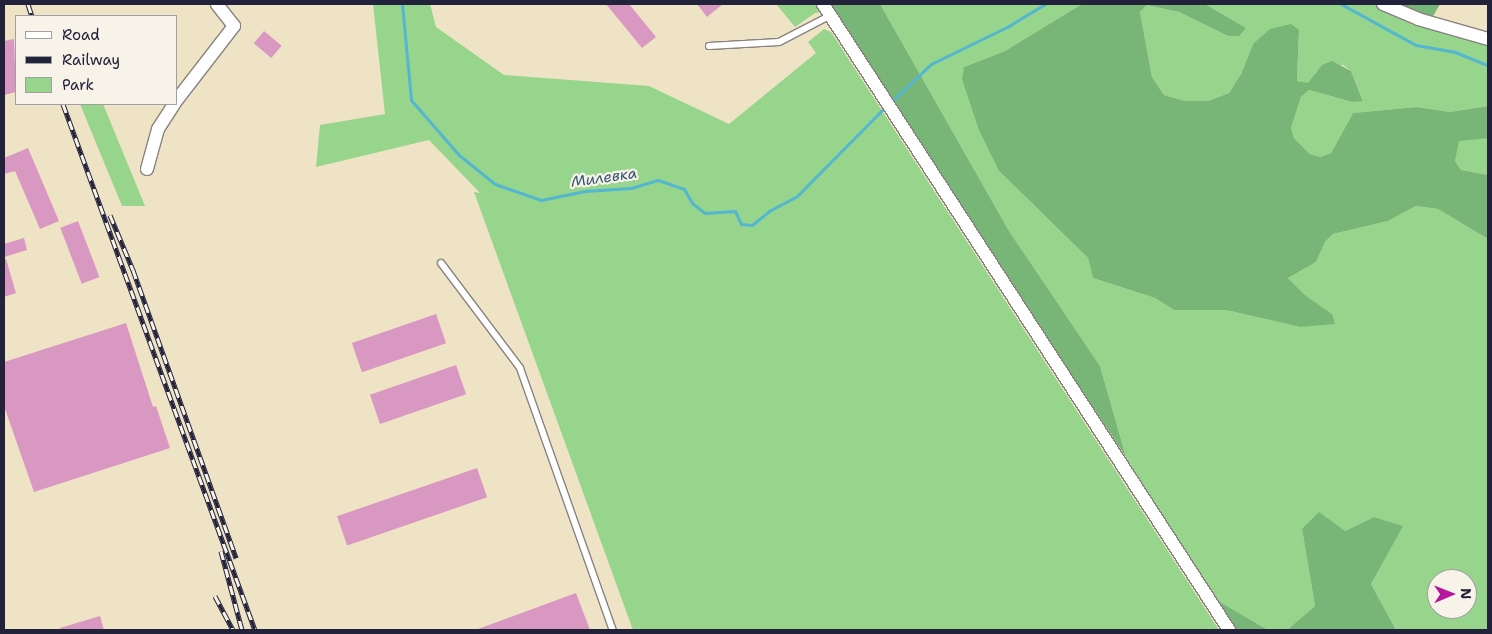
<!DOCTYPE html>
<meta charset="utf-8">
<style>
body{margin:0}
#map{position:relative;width:1492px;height:634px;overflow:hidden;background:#efe3c6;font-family:"Shantell Sans",sans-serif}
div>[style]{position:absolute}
.green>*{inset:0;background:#96d58b}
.forest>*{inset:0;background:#78b677}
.stream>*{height:3px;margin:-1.5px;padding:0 1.5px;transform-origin:1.5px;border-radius:1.5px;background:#53b7d1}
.building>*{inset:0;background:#d998c1;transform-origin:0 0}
.roads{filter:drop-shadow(1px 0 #888280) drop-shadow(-1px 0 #888280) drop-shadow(0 1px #888280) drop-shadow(0 -1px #888280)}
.service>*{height:6px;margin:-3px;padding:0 3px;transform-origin:3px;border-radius:3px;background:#fff}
.minor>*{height:12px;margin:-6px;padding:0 6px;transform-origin:6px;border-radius:6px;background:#fff}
.rail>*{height:5px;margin-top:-2.5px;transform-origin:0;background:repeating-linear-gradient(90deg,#f7f3e8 0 9px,#22223b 0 18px);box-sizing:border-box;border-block:1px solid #22223b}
span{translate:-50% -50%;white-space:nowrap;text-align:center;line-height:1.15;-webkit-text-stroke:4.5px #f7f3e8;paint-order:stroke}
.water-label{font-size:15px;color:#335670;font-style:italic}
.frame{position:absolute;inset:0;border:5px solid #22223b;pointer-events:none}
.legend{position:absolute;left:15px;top:15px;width:162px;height:90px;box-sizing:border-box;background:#f7f3e8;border:1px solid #a29fa3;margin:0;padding:6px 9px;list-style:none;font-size:15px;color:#22223b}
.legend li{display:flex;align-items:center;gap:10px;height:25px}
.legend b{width:25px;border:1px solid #a29fa3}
.north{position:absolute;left:1427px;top:569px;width:50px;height:50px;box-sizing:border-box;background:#f7f3e8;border:1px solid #a29fa3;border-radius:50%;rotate:89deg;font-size:14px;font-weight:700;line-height:20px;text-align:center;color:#22223b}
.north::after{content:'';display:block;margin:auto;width:18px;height:22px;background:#b5179e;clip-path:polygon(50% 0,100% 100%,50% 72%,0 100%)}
</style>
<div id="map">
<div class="green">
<i style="clip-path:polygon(373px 4px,430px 4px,436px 27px,504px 75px,649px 86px,729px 124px,816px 53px,808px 42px,824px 29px,831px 32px,1219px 630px,633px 630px,474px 192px,480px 193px,429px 140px,316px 167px,320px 125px,385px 114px)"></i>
<i style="clip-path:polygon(776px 4px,827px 4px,832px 11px,815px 13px,795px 27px)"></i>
<i style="clip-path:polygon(evenodd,880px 4px,1082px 4px,1005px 51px,964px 67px,999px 171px,1088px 258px,1093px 278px,1155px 298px,1174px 310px,1226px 310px,1300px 327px,1332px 314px,1305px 295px,1288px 278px,1316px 262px,1325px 242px,1333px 234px,1388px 221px,1416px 206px,1438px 209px,1488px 239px,1488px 630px,1396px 630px,1371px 584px,1402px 526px,1374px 517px,1345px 531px,1302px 529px,1315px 606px,1287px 630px,1268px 630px,1208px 595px,1126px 457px,1100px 366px,1009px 231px,880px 4px,1437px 579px,1467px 579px,1467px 609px,1437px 609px,1437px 579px)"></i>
<i style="clip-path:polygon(1205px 4px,1385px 4px,1488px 38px,1488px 106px,1450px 112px,1417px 107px,1353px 113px,1331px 153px,1320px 157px,1310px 154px,1294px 138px,1291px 128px,1301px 97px,1309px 90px,1352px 102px,1363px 100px,1351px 71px,1343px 65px,1322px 65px,1308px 84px,1297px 81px,1299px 31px,1253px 44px,1241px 74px,1229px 93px,1208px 101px,1185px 101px,1164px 95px,1152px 77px,1140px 12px,1147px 5px,1179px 12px,1228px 36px,1246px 28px)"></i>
<i style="clip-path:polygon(80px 104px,103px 104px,145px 206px,122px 206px)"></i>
<i style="clip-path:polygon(1469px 138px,1488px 138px,1488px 175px,1461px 170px,1455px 161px,1458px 141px)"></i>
</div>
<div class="forest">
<i style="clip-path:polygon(827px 4px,880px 4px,1009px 231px,1100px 366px,1126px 457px)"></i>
<i style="clip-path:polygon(1082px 4px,1205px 4px,1246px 28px,1239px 36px,1228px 36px,1179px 12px,1147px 5px,1140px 12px,1152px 77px,1164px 95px,1185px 101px,1208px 101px,1229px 93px,1241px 74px,1253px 44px,1270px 29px,1291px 24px,1299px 30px,1297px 81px,1308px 83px,1322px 65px,1332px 61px,1351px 71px,1363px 101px,1352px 102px,1309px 90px,1301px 97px,1291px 128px,1294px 138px,1310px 154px,1320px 157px,1331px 153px,1353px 113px,1417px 107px,1450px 112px,1488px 106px,1488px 138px,1459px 141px,1455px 161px,1461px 170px,1488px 175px,1488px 239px,1438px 209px,1416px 206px,1388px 221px,1333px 234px,1325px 242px,1316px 262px,1288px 278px,1305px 295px,1332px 314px,1335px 324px,1300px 327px,1226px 310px,1174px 310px,1155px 298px,1093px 278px,1088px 258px,999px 171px,979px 130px,962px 79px,964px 67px,1005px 51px)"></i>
<i style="clip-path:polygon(1385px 4px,1440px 4px,1428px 25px)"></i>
<i style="clip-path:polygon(1319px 512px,1345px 531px,1374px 517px,1403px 526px,1371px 584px,1396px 630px,1287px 630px,1315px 606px,1302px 529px)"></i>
<i style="clip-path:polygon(1208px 595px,1268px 630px,1233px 630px)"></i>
</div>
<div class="stream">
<i style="left:402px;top:4px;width:96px;rotate:84.6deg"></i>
<i style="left:411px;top:100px;width:73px;rotate:48.9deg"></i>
<i style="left:459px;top:155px;width:46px;rotate:38.9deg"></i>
<i style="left:495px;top:184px;width:49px;rotate:19.2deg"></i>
<i style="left:541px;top:200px;width:45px;rotate:-11.6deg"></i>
<i style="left:585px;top:191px;width:46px;rotate:-3.7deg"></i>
<i style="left:631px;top:188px;width:28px;rotate:-17deg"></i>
<i style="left:658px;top:180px;width:28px;rotate:19deg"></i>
<i style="left:684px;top:189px;width:16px;rotate:60deg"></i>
<i style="left:692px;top:203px;width:16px;rotate:38deg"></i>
<i style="left:705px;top:213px;width:30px;rotate:-4deg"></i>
<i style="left:735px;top:211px;width:14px;rotate:65deg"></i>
<i style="left:741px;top:224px;width:11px;rotate:5deg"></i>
<i style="left:752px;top:225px;width:22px;rotate:-39deg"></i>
<i style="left:769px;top:211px;width:32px;rotate:-28deg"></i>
<i style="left:797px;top:196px;width:127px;rotate:-45.3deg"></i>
<i style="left:1341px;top:4px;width:85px;rotate:28.7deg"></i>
<i style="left:1416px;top:45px;width:40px;rotate:10deg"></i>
<i style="left:1455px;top:52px;width:35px;rotate:22deg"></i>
<i style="left:891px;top:102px;width:55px;rotate:-43.5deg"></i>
<i style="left:931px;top:64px;width:85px;rotate:-26deg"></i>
<i style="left:1007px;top:27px;width:44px;rotate:-31.2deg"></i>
</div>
<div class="building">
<i style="clip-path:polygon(606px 4px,629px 4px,656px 37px,642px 48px)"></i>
<i style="clip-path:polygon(697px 4px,723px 4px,707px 17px)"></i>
<i style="left:264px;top:31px;width:23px;height:16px;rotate:40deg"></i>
<i style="clip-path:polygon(14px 39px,16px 92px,4px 95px,4px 41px)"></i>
<i style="clip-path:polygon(28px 148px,59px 221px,40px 229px,15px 171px,4px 174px,4px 158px)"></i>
<i style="left:78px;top:221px;width:60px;height:19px;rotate:69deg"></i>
<i style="clip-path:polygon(24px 238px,27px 250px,4px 257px,4px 244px)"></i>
<i style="clip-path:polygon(6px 259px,16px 293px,4px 297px,4px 260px)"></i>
<i style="left:436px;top:314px;width:31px;height:89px;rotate:71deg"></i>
<i style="clip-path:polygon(126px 323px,153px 407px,156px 406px,170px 448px,34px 492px,4px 406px,4px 362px)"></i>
<i style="left:456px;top:365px;width:31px;height:91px;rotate:71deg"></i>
<i style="left:477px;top:468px;width:31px;height:148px;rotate:71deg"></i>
<i style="clip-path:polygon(576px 593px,590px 630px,478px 630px,478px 629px)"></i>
<i style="clip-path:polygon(100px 616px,104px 630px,60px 630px,60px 628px)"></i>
</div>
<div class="roads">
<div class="service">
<i style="left:709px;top:46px;width:70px;rotate:-3.3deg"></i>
<i style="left:779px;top:42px;width:59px;rotate:-27.4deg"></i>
<i style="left:441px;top:263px;width:131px;rotate:53deg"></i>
<i style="left:520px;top:368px;width:278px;rotate:70.5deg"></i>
</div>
<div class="minor">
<i style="left:823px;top:4px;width:746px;rotate:57.03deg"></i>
<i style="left:1383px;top:4px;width:38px;rotate:23deg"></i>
<i style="left:1418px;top:19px;width:73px;rotate:15.9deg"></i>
<i style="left:176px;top:101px;width:95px;rotate:-52.3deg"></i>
<i style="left:234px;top:26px;width:28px;rotate:-128deg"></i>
<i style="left:147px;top:169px;width:41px;rotate:-74.6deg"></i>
<i style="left:158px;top:129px;width:30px;rotate:-57deg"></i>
</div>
</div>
<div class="rail">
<i style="left:28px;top:4px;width:13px;rotate:72deg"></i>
<i style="left:63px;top:104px;width:560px;rotate:69.95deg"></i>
<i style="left:110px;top:215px;width:60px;rotate:67.3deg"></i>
<i style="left:133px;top:270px;width:306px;rotate:70.3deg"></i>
<i style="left:221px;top:551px;width:82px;rotate:75.1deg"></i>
<i style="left:215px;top:596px;width:38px;rotate:62deg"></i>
</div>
<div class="water-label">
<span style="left:604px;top:178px;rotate:-8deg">Милевка</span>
</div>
<div class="frame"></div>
<ul class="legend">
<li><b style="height:6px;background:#fff"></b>Road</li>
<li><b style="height:6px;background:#22223b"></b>Railway</li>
<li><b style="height:14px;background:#96d58b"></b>Park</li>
</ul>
<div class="north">N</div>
</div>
